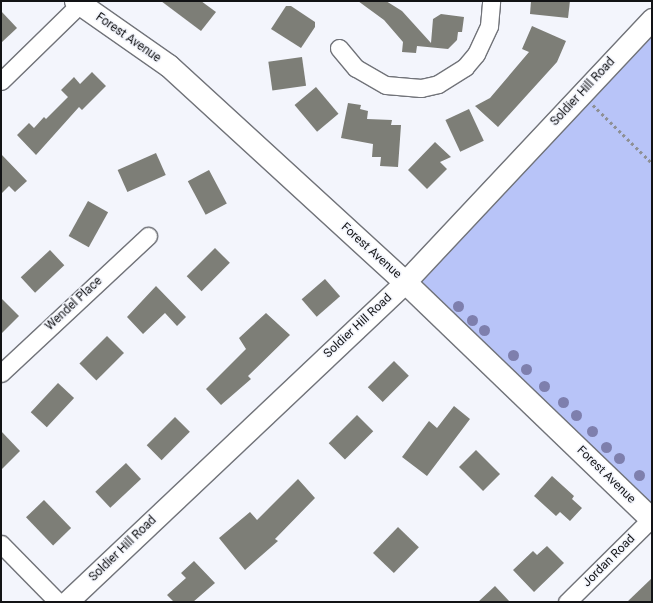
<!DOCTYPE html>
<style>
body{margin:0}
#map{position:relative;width:653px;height:603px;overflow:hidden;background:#f3f5fc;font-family:Roboto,sans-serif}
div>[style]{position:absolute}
.green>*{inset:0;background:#b8c4f8}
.building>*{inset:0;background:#7d7e77;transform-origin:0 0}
.path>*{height:2.5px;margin-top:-1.25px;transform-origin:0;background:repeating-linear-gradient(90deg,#8e9095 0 3px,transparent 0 6px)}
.roads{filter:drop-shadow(1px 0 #717379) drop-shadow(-1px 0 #717379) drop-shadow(0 1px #717379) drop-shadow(0 -1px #717379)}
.minor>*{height:17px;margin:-8.5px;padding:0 8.5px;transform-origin:8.5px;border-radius:8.5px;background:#fff}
.tertiary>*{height:21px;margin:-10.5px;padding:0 10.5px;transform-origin:10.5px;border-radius:10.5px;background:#fff}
.primary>*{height:22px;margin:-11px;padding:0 11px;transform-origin:11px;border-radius:11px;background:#fff}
.trees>*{width:11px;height:11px;margin:-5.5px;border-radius:50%;background:#7e7fad}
span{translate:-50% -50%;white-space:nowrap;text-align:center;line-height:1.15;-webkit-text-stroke:3px #f3f5fc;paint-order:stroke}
.street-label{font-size:12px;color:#121315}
.frame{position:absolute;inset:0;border:2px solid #121315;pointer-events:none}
</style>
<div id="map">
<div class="green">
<i style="clip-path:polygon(652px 19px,652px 520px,405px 282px)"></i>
</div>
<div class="building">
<i style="clip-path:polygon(161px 1px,201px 1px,216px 12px,201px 31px)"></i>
<i style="clip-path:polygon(358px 1px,386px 1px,402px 11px,431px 43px,433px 19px,441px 14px,464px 17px,462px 32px,458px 32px,457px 40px,448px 49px,417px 46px,416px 53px,402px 52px,403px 42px,384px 20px)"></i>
<i style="clip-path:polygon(531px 1px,570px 1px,568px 18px,530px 14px)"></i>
<i style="clip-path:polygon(286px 6px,291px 6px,315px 22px,315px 27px,301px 48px,271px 29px)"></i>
<i style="clip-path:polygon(1px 11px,17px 28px,1px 43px)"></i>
<i style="clip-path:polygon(532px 26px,566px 41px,557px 62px,498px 127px,475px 106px,490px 98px,529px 52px,522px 49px)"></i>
<i style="left:302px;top:57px;width:29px;height:34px;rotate:82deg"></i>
<i style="clip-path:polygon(92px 72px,106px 86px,82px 110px,79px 107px,36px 155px,17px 135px,29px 123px,34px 128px,44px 117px,46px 119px,68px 97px,61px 90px,74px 77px,80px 84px)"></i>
<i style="left:316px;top:87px;width:35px;height:28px;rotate:50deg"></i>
<i style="clip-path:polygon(348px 103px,361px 105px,360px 109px,368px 111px,367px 119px,392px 120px,391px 125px,401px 125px,398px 167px,380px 166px,381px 157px,372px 157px,373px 144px,341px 138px)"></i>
<i style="left:469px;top:109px;width:35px;height:26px;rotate:65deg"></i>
<i style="clip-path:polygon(435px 142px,451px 157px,440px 162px,447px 169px,427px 189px,408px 170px)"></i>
<i style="left:156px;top:153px;width:24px;height:42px;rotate:66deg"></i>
<i style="clip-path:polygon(1px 154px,27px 181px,15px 192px,9px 186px,1px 194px)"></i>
<i style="left:209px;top:170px;width:38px;height:24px;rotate:62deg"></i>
<i style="left:88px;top:201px;width:23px;height:40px;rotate:29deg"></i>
<i style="left:215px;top:248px;width:21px;height:40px;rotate:45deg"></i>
<i style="left:50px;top:250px;width:21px;height:40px;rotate:47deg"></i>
<i style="left:325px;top:279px;width:23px;height:31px;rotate:49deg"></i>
<i style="clip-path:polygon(156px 286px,186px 317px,177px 326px,165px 313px,143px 334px,127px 317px)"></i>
<i style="clip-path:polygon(1px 298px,19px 316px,1px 334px)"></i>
<i style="clip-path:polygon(266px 313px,290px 335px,248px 376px,251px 379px,221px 405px,206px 389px,246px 349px,239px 338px)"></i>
<i style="left:107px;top:336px;width:24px;height:39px;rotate:45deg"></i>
<i style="left:394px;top:361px;width:21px;height:37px;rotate:45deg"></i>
<i style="left:58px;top:383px;width:22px;height:40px;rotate:43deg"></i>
<i style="clip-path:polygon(454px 406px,470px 419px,427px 476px,402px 457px,429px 421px,437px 428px)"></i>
<i style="left:357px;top:415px;width:23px;height:40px;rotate:45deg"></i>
<i style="left:175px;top:417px;width:21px;height:40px;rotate:45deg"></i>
<i style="clip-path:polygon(1px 431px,20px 451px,1px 470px)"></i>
<i style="left:476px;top:450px;width:34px;height:24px;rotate:45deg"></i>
<i style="left:126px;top:463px;width:22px;height:42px;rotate:47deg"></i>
<i style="clip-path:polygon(552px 476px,574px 496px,572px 499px,582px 508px,570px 521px,560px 512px,556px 516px,534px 496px)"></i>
<i style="clip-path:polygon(298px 479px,315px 498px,275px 539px,278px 541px,245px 570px,219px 538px,250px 512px,257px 520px)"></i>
<i style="left:44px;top:500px;width:39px;height:25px;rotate:46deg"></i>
<i style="left:398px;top:527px;width:29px;height:36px;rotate:44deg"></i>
<i style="clip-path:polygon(547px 546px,564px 563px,534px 592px,513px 570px,533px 551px,537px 555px)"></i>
<i style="clip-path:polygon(194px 561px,215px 583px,193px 602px,174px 602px,167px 595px,186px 578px,181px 573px)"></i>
<i style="clip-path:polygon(652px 578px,652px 602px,627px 602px)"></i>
<i style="clip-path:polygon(495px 586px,510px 602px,478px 602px)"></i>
</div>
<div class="path">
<i style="left:593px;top:105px;width:83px;rotate:44.5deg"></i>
</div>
<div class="roads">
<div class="minor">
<i style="left:339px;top:48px;width:26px;rotate:50deg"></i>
<i style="left:356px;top:68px;width:34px;rotate:30deg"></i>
<i style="left:386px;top:85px;width:35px;rotate:5deg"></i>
<i style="left:421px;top:88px;width:17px;rotate:-13deg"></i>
<i style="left:438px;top:84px;width:32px;rotate:-32deg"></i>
<i style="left:465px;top:67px;width:17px;rotate:-50deg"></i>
<i style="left:476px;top:54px;width:31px;rotate:-65deg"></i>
<i style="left:489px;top:26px;width:25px;rotate:-85deg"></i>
<i style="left:1px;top:81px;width:110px;rotate:-44.3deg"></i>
<i style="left:1px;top:373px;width:201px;rotate:-43deg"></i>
<i style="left:1px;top:544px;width:81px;rotate:45.5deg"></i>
<i style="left:567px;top:602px;width:118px;rotate:-44.7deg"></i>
</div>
<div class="tertiary">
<i style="left:67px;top:602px;width:465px;rotate:-43.4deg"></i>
<i style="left:405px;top:282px;width:361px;rotate:-46.8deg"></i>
</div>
<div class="primary">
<i style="left:76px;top:1px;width:113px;rotate:35deg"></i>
<i style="left:169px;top:66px;width:320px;rotate:42.5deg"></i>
<i style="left:405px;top:282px;width:343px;rotate:43.9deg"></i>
</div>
</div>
<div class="trees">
<i style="left:458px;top:306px"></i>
<i style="left:472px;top:320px"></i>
<i style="left:484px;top:330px"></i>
<i style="left:513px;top:355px"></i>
<i style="left:526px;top:369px"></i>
<i style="left:544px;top:386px"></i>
<i style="left:563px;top:402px"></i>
<i style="left:576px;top:415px"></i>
<i style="left:592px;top:431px"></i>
<i style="left:606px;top:447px"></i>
<i style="left:619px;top:458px"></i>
<i style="left:639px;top:475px"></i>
</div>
<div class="street-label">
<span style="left:128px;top:38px;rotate:35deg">Forest Avenue</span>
<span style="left:583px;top:92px;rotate:-47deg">Soldier Hill Road</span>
<span style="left:371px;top:251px;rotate:42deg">Forest Avenue</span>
<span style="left:74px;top:304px;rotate:-43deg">Wendel Place</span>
<span style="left:358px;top:326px;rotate:-43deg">Soldier Hill Road</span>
<span style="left:606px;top:475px;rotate:44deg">Forest Avenue</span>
<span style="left:123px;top:549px;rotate:-44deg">Soldier Hill Road</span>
<span style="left:609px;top:561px;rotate:-45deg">Jordan Road</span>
</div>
<div class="frame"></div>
</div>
